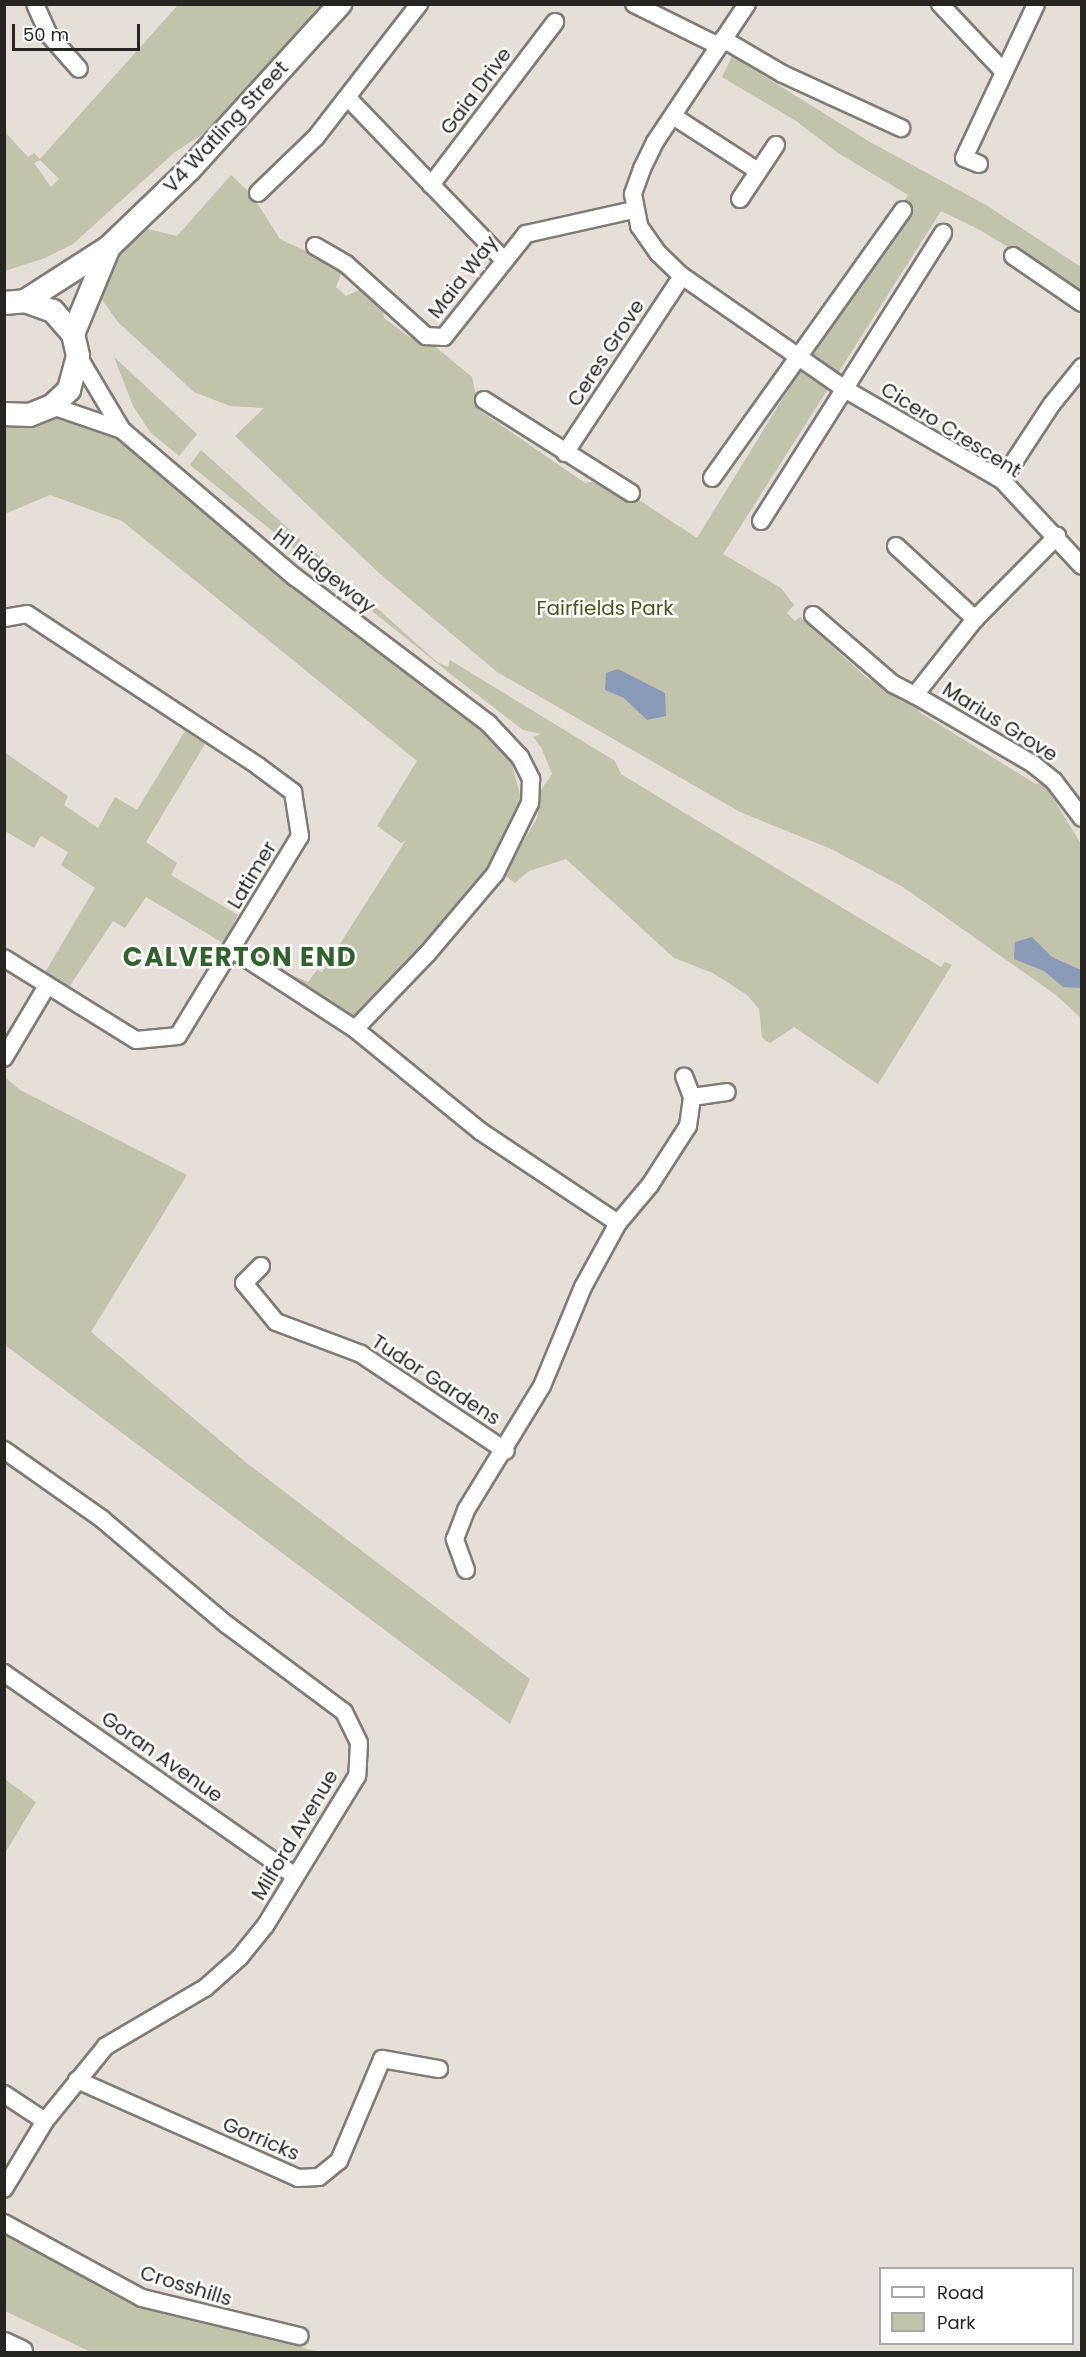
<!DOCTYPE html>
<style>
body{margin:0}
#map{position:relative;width:1086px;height:2357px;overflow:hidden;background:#e5dfd7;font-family:Poppins,sans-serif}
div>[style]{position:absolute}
.green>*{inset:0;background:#c1c3aa}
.water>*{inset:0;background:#8a9bb7}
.roads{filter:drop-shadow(2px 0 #817b75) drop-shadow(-2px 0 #817b75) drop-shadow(0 2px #817b75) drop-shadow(0 -2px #817b75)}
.street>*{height:16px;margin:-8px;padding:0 8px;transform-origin:8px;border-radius:8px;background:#fff}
.secondary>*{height:22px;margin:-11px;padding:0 11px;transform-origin:11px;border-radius:11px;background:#fff}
span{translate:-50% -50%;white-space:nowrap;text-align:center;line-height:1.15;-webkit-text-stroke:5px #fff;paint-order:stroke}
.street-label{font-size:20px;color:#272522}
.park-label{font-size:20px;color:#4f521b}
.district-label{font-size:26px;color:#30622c;font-weight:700;letter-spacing:1.5px}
.frame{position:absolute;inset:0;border:6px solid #272522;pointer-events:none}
.legend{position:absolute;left:879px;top:2267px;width:195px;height:78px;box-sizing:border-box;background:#fff;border:2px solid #a9a8a7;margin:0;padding:8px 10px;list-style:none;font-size:18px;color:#272522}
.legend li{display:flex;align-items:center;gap:12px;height:30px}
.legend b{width:30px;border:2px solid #a9a8a7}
.scale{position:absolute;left:12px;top:24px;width:128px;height:27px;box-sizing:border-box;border:3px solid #272522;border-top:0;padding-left:8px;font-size:18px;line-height:21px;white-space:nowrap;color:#272522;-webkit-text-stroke:4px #fff;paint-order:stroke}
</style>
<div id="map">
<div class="green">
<i style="clip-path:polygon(evenodd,178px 5px,336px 5px,248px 105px,175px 152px,73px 244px,45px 258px,5px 271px,4px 131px,28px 157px,34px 153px,40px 159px,178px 5px,40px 160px,59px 179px,51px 187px,34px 163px,40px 160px)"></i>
<i style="clip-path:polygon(732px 56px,870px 142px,986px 205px,1081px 267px,1081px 292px,980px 230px,941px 211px,723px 554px,781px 588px,794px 605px,787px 613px,795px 621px,800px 617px,867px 678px,918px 705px,919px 712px,1036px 784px,1044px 783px,1081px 844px,1081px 1018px,1056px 995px,903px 887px,829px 848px,740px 812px,497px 672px,379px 573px,235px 436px,264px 408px,230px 406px,194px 392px,118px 322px,97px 293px,118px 256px,148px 229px,177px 236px,231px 175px,252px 195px,280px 239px,343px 269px,336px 287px,346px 296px,363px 288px,383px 309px,384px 318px,409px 337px,432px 344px,472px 377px,479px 410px,585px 483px,593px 482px,630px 502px,636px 498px,697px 538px,908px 195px,838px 153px,796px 121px,722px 77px)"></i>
<i style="clip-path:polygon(114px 357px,197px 434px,179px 456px,151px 433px,133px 406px)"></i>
<i style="clip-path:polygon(42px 412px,122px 430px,505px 740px,525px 813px,487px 867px,495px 874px,355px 1029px,232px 949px,308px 982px,317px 970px,322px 972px,406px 840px,401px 843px,377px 826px,417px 761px,122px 521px,50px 495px,5px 514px,5px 425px)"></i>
<i style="clip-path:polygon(201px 450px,437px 662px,448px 667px,450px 660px,615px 761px,621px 774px,683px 812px,941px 967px,945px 962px,952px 965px,878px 1084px,794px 1027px,770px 1043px,766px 1041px,762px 1037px,759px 1009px,747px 995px,713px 973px,674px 958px,566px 859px,529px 871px,515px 883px,504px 875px,537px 818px,541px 790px,552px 774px,541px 747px,533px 737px,541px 734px,523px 730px,453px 676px,190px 465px)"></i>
<i style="clip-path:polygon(185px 731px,205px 744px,146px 842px,177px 863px,171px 875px,238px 915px,223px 943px,146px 897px,125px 928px,113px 921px,69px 987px,44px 974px,95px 888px,61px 865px,68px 852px,41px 836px,34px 848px,5px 831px,4px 752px,68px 796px,64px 805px,98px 828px,115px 797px,137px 810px)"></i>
<i style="clip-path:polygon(5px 1077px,20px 1090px,187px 1175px,91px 1332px,248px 1464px,530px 1679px,510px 1724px,5px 1345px)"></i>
<i style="clip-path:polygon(5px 1779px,36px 1802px,5px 1853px,4px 1853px)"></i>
<i style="clip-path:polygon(14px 2233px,143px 2300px,318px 2352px,91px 2352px,5px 2311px,4px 2234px)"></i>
</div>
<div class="water">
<i style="clip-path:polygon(618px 669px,665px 693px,666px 716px,647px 720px,624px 698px,605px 690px,606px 673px)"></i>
<i style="clip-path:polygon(1032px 937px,1052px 957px,1081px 970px,1081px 988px,1063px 987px,1044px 971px,1014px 959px,1015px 942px)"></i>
</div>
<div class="roads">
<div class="street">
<i style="left:35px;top:4px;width:34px;rotate:66deg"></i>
<i style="left:49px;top:35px;width:45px;rotate:48.6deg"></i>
<i style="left:634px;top:4px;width:95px;rotate:26.3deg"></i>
<i style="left:747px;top:4px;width:166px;rotate:123.7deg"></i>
<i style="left:655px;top:142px;width:30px;rotate:116deg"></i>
<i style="left:642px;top:169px;width:27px;rotate:110deg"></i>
<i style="left:633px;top:194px;width:33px;rotate:79deg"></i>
<i style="left:639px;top:226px;width:33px;rotate:55deg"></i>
<i style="left:658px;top:253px;width:33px;rotate:44deg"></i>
<i style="left:682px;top:276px;width:196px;rotate:34.8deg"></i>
<i style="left:843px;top:388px;width:184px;rotate:30.1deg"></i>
<i style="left:1002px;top:480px;width:117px;rotate:47.1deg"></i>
<i style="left:940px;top:4px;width:93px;rotate:46.7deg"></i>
<i style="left:723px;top:39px;width:69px;rotate:30.3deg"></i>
<i style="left:783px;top:74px;width:130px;rotate:24.6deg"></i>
<i style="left:348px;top:98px;width:223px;rotate:46.1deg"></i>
<i style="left:673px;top:116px;width:101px;rotate:32.9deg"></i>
<i style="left:979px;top:164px;width:16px;rotate:-158deg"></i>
<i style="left:964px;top:158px;width:170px;rotate:-64.9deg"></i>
<i style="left:431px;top:185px;width:205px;rotate:-52.7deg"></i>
<i style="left:258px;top:193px;width:81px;rotate:-44deg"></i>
<i style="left:316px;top:137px;width:168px;rotate:-52.2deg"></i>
<i style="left:740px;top:199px;width:65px;rotate:-56.3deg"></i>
<i style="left:315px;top:246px;width:36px;rotate:30deg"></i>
<i style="left:346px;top:264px;width:108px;rotate:42deg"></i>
<i style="left:426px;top:336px;width:18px;rotate:3deg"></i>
<i style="left:444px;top:337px;width:132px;rotate:-51.5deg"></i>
<i style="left:526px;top:234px;width:110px;rotate:-12.6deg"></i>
<i style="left:1013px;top:256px;width:83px;rotate:34.3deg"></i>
<i style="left:78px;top:356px;width:86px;rotate:59.3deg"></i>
<i style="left:122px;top:430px;width:227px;rotate:40.4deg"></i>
<i style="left:295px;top:577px;width:242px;rotate:37.1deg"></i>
<i style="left:488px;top:723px;width:47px;rotate:46.7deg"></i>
<i style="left:520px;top:757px;width:25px;rotate:63deg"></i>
<i style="left:531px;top:779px;width:24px;rotate:92deg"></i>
<i style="left:530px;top:803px;width:79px;rotate:116.2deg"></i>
<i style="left:495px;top:874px;width:104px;rotate:130.3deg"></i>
<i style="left:428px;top:953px;width:105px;rotate:133.8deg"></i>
<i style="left:355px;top:1029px;width:147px;rotate:-147deg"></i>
<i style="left:484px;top:400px;width:174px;rotate:32.3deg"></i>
<i style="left:52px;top:406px;width:74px;rotate:18.9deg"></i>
<i style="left:565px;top:453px;width:212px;rotate:-56.5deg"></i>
<i style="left:712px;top:478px;width:329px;rotate:-54.5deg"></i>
<i style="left:1002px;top:480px;width:91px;rotate:-56.7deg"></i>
<i style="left:1052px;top:404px;width:48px;rotate:-51deg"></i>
<i style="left:761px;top:521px;width:341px;rotate:-57.7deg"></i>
<i style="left:896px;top:546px;width:108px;rotate:42.7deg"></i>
<i style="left:975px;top:619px;width:117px;rotate:-45.3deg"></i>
<i style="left:813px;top:615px;width:106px;rotate:40.8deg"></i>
<i style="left:893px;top:684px;width:25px;rotate:27deg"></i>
<i style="left:4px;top:618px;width:23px;rotate:-10deg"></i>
<i style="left:27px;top:614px;width:277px;rotate:33.3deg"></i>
<i style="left:258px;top:766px;width:44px;rotate:36.6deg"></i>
<i style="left:293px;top:792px;width:45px;rotate:81deg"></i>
<i style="left:300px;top:836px;width:234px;rotate:121.4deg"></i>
<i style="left:178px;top:1036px;width:42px;rotate:174.6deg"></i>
<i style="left:136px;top:1040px;width:155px;rotate:-148.2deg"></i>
<i style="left:975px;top:619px;width:97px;rotate:128.3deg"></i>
<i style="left:915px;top:695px;width:137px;rotate:30.3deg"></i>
<i style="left:1033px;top:764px;width:27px;rotate:39deg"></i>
<i style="left:1054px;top:781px;width:46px;rotate:52.9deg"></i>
<i style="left:355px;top:1029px;width:161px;rotate:39.2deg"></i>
<i style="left:480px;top:1131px;width:166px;rotate:33.7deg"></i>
<i style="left:618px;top:1223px;width:50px;rotate:-49.9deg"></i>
<i style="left:650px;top:1185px;width:70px;rotate:-57.2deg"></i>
<i style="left:688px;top:1126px;width:29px;rotate:-82deg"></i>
<i style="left:692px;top:1097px;width:22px;rotate:-111deg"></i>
<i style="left:4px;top:1058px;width:84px;rotate:-59.2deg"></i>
<i style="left:692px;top:1097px;width:35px;rotate:-8deg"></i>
<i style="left:261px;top:1266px;width:24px;rotate:135deg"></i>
<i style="left:244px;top:1283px;width:50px;rotate:50.6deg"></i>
<i style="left:276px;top:1322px;width:91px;rotate:20.6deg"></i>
<i style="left:361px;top:1354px;width:174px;rotate:33.8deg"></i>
<i style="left:4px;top:1450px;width:120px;rotate:35.1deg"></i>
<i style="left:102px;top:1519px;width:162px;rotate:40.3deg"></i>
<i style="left:226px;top:1624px;width:147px;rotate:36.7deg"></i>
<i style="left:344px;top:1712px;width:34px;rotate:64deg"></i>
<i style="left:359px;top:1743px;width:33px;rotate:93deg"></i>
<i style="left:357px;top:1776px;width:176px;rotate:121.5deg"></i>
<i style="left:265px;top:1926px;width:40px;rotate:129deg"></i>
<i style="left:240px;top:1957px;width:47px;rotate:138.5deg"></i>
<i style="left:205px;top:1988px;width:115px;rotate:149.6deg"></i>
<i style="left:106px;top:2046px;width:97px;rotate:129.1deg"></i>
<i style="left:45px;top:2121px;width:79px;rotate:121.1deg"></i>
<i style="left:466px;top:1570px;width:33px;rotate:-110deg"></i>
<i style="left:455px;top:1539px;width:31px;rotate:-69deg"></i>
<i style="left:466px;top:1510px;width:145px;rotate:-58.5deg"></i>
<i style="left:542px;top:1386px;width:107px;rotate:-67.5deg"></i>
<i style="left:583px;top:1287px;width:73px;rotate:-61.3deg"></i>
<i style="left:4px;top:1673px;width:355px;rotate:34.9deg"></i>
<i style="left:77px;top:2080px;width:242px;rotate:23.9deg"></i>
<i style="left:298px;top:2178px;width:21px;rotate:-3deg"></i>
<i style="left:319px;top:2177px;width:26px;rotate:-39deg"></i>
<i style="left:339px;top:2161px;width:111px;rotate:-67.1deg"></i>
<i style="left:382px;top:2059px;width:58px;rotate:10deg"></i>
<i style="left:4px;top:2094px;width:49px;rotate:33.4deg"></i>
<i style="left:4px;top:2223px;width:157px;rotate:28.5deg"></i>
<i style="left:142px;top:2298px;width:162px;rotate:13.6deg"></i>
</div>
<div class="secondary">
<i style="left:25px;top:301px;width:100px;rotate:-32.7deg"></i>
<i style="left:109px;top:247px;width:112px;rotate:-43.9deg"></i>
<i style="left:190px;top:169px;width:223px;rotate:-47.7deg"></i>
<i style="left:4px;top:303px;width:21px;rotate:-5deg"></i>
<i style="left:25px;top:301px;width:30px;rotate:20deg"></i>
<i style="left:53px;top:311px;width:30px;rotate:49deg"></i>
<i style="left:73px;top:334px;width:23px;rotate:77deg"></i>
<i style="left:78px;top:356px;width:35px;rotate:105deg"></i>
<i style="left:69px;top:390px;width:23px;rotate:137deg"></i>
<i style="left:52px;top:406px;width:24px;rotate:158deg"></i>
<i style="left:30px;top:415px;width:26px;rotate:-178deg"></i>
<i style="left:73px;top:334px;width:94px;rotate:-67.5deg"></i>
<i style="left:4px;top:2344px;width:19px;rotate:25deg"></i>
</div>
</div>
<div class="street-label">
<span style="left:476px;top:91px;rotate:-53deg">Gaia Drive</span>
<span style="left:226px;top:127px;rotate:-47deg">V4 Watling Street</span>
<span style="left:463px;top:277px;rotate:-52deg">Maia Way</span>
<span style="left:606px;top:353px;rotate:-57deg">Ceres Grove</span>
<span style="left:951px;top:430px;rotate:32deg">Cicero Crescent</span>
<span style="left:324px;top:571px;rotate:38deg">H1 Ridgeway</span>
<span style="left:1000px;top:722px;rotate:32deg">Marius Grove</span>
<span style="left:252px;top:875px;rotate:-59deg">Latimer</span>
<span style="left:436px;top:1380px;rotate:33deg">Tudor Gardens</span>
<span style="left:162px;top:1757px;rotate:35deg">Goran Avenue</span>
<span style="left:295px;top:1835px;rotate:-59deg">Milford Avenue</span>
<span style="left:261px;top:2139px;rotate:23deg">Gorricks</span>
<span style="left:186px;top:2286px;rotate:17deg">Crosshills</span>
</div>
<div class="park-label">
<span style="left:605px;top:608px">Fairfields Park</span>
</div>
<div class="district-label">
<span style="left:240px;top:958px">CALVERTON END</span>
</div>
<div class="frame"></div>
<ul class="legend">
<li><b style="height:8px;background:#fff"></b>Road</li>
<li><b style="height:16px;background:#c1c3aa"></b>Park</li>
</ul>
<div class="scale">50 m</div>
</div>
